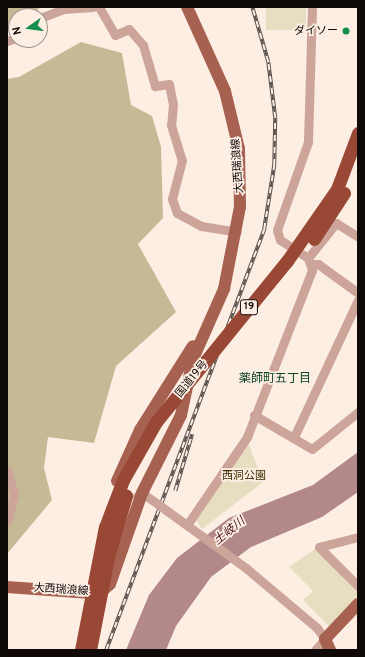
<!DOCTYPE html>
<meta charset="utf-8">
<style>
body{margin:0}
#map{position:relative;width:365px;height:657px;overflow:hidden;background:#fdeee4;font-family:Overpass,"Noto Sans JP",sans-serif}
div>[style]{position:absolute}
.green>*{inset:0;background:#e7dec1;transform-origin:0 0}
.forest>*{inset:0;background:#c5ba95}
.water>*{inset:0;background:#b2888a}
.minor>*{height:9px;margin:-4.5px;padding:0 4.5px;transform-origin:4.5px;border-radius:4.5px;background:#cca499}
.major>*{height:12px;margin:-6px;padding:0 6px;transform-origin:6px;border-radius:6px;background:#a76150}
.highway>*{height:13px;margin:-6.5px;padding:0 6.5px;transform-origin:6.5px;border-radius:6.5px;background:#984835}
.rail>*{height:3.5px;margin-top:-1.75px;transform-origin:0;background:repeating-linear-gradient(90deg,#fdeee4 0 6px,#5b534e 0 12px);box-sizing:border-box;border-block:1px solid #5b534e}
.minor-bridge>*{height:9px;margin:-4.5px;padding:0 4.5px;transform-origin:4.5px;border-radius:4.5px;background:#cca499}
.highway-bridge>*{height:13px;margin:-6.5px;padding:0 6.5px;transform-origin:6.5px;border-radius:6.5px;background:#984835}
.dots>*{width:11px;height:11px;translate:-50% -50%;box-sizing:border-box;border:2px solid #fdeee4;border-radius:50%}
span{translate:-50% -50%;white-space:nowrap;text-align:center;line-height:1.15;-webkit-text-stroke:3.5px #fdeee4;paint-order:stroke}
.shield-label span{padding:1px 3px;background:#fdeee4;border:1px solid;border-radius:3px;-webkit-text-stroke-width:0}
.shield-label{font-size:10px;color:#0f0a08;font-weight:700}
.poi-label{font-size:11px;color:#0f0a08}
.right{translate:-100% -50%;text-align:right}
.street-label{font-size:11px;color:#0f0a08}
.park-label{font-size:11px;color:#3a2e00}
.neighbourhood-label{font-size:12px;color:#0a4120}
.water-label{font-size:12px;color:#4b151d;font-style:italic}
.frame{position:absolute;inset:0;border:8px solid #0f0a08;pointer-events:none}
.north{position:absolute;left:8px;top:8px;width:40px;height:40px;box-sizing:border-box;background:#fdeee4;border:1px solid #9e938c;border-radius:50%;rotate:256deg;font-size:11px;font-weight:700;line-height:16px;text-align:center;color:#0f0a08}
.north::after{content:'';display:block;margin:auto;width:14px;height:18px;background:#168f4a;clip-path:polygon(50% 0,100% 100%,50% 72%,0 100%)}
</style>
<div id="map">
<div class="green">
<i style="left:266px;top:7px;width:40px;height:23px"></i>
<i style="clip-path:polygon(248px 442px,263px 482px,202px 529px,195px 519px)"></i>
<i style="clip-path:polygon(315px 549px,358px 590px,358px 598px,329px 626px,303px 600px,313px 591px,289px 567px)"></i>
</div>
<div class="forest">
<i style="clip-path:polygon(7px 7px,41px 7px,29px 16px,16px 16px,16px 26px,7px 32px)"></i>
<i style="clip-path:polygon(81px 42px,122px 53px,131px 105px,152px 116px,161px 147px,163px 218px,138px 244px,176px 312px,116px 366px,94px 443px,48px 437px,44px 468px,52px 500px,7px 554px,7px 79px,19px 77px)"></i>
</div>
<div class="water">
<i style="clip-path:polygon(358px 452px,358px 492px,322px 517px,251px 547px,211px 577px,176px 626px,166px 650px,126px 650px,149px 595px,177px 558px,229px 518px,313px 485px)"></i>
</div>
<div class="minor">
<i style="left:99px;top:7px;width:32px;rotate:60deg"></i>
<i style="left:115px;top:35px;width:15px;rotate:-23deg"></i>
<i style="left:129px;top:29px;width:21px;rotate:49deg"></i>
<i style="left:143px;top:45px;width:43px;rotate:73.7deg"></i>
<i style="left:155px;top:86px;width:14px;rotate:-8deg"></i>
<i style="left:169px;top:84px;width:20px;rotate:79deg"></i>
<i style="left:173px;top:104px;width:21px;rotate:95deg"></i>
<i style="left:171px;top:125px;width:37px;rotate:73deg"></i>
<i style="left:182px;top:160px;width:40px;rotate:104.4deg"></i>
<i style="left:172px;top:199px;width:15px;rotate:70deg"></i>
<i style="left:177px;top:213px;width:27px;rotate:28deg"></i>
<i style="left:201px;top:226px;width:36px;rotate:9deg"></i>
<i style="left:40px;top:18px;width:26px;rotate:-21deg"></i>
<i style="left:64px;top:9px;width:29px;rotate:-4deg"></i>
<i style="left:7px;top:41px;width:9px;rotate:-18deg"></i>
<i style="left:308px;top:258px;width:45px;rotate:-51.3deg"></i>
<i style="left:336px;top:223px;width:26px;rotate:32deg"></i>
<i style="left:312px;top:264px;width:6px"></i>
<i style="left:318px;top:264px;width:49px;rotate:35.9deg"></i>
<i style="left:254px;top:415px;width:67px;rotate:30.4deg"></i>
<i style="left:312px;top:449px;width:59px;rotate:-38.8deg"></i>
<i style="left:294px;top:437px;width:151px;rotate:-65deg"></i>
<i style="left:7px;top:470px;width:26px;rotate:74deg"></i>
<i style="left:14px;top:495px;width:28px;rotate:105deg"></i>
<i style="left:137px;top:496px;width:6px;rotate:-31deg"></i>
<i style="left:142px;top:493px;width:19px;rotate:35deg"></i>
<i style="left:166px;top:510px;width:99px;rotate:35.9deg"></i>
<i style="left:246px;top:568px;width:93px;rotate:40.2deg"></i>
<i style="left:317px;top:628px;width:14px;rotate:54deg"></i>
<i style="left:325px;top:639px;width:15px;rotate:132deg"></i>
<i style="left:187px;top:525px;width:107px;rotate:-55.7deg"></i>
<i style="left:247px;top:437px;width:179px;rotate:-68.7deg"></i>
<i style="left:312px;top:270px;width:13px;rotate:-108deg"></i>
<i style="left:308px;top:258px;width:33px;rotate:-147deg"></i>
<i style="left:280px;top:240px;width:10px;rotate:-107deg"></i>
<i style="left:277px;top:230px;width:93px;rotate:-70.6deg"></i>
<i style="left:308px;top:142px;width:135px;rotate:-88.3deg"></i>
<i style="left:358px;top:537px;width:40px;rotate:165.6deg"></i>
<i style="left:319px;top:547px;width:55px;rotate:45deg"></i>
</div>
<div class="major">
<i style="left:117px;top:481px;width:56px;rotate:-65.7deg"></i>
<i style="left:140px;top:430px;width:99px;rotate:-57.8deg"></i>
<i style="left:7px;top:587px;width:84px;rotate:4.1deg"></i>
<i style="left:91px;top:593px;width:10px;rotate:-6deg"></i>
<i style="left:101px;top:592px;width:12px;rotate:-42deg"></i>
<i style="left:110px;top:584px;width:96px;rotate:-70.6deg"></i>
<i style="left:142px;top:493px;width:87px;rotate:-63.4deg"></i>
<i style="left:181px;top:415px;width:57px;rotate:-77.9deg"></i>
<i style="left:193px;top:359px;width:77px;rotate:-66.1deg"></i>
<i style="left:224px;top:289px;width:84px;rotate:-79deg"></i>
<i style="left:240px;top:207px;width:58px;rotate:-91deg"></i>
<i style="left:239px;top:149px;width:60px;rotate:-103.6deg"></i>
<i style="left:225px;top:91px;width:92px;rotate:-114.3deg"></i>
<i style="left:330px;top:650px;width:12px;rotate:-114deg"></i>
<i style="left:325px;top:639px;width:48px;rotate:-46.7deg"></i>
</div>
<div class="highway">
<i style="left:337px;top:189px;width:60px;rotate:-69.4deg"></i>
<i style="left:81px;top:650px;width:125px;rotate:-79deg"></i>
<i style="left:105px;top:527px;width:50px;rotate:-69deg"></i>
<i style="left:123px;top:480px;width:67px;rotate:-60.4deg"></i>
<i style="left:90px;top:650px;width:95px;rotate:-79deg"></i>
<i style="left:108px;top:557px;width:64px;rotate:-73.6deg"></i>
</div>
<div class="rail">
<i style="left:175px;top:491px;width:59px;rotate:-73.4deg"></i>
<i style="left:106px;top:650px;width:450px;rotate:-69.4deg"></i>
<i style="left:264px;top:229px;width:65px;rotate:-81.1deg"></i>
<i style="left:274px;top:165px;width:47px;rotate:-88.8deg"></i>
<i style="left:275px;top:118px;width:56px;rotate:-97.1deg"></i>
<i style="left:268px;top:62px;width:57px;rotate:-106.2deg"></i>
</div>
<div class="minor-bridge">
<i style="left:158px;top:504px;width:10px;rotate:37deg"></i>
</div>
<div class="highway-bridge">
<i style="left:314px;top:239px;width:55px;rotate:-56.9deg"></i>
<i style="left:156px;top:422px;width:208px;rotate:-50.9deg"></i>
<i style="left:287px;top:261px;width:88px;rotate:-55.2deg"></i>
</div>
<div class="dots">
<i style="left:346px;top:31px;background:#168f4a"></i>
</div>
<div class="shield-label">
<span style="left:249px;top:307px">19</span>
</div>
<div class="poi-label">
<span class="right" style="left:338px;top:31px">ダイソー</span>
</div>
<div class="street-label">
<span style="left:238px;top:166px;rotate:-94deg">大西瑞浪線</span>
<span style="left:192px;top:379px;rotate:-51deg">国道19号</span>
<span style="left:61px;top:590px;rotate:4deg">大西瑞浪線</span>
</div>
<div class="park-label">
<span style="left:244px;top:476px">西洞公園</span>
</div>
<div class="neighbourhood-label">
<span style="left:275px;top:380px">薬師町五丁目</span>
</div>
<div class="water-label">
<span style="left:230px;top:532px;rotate:-39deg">土岐川</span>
</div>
<div class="frame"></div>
<div class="north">N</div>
</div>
